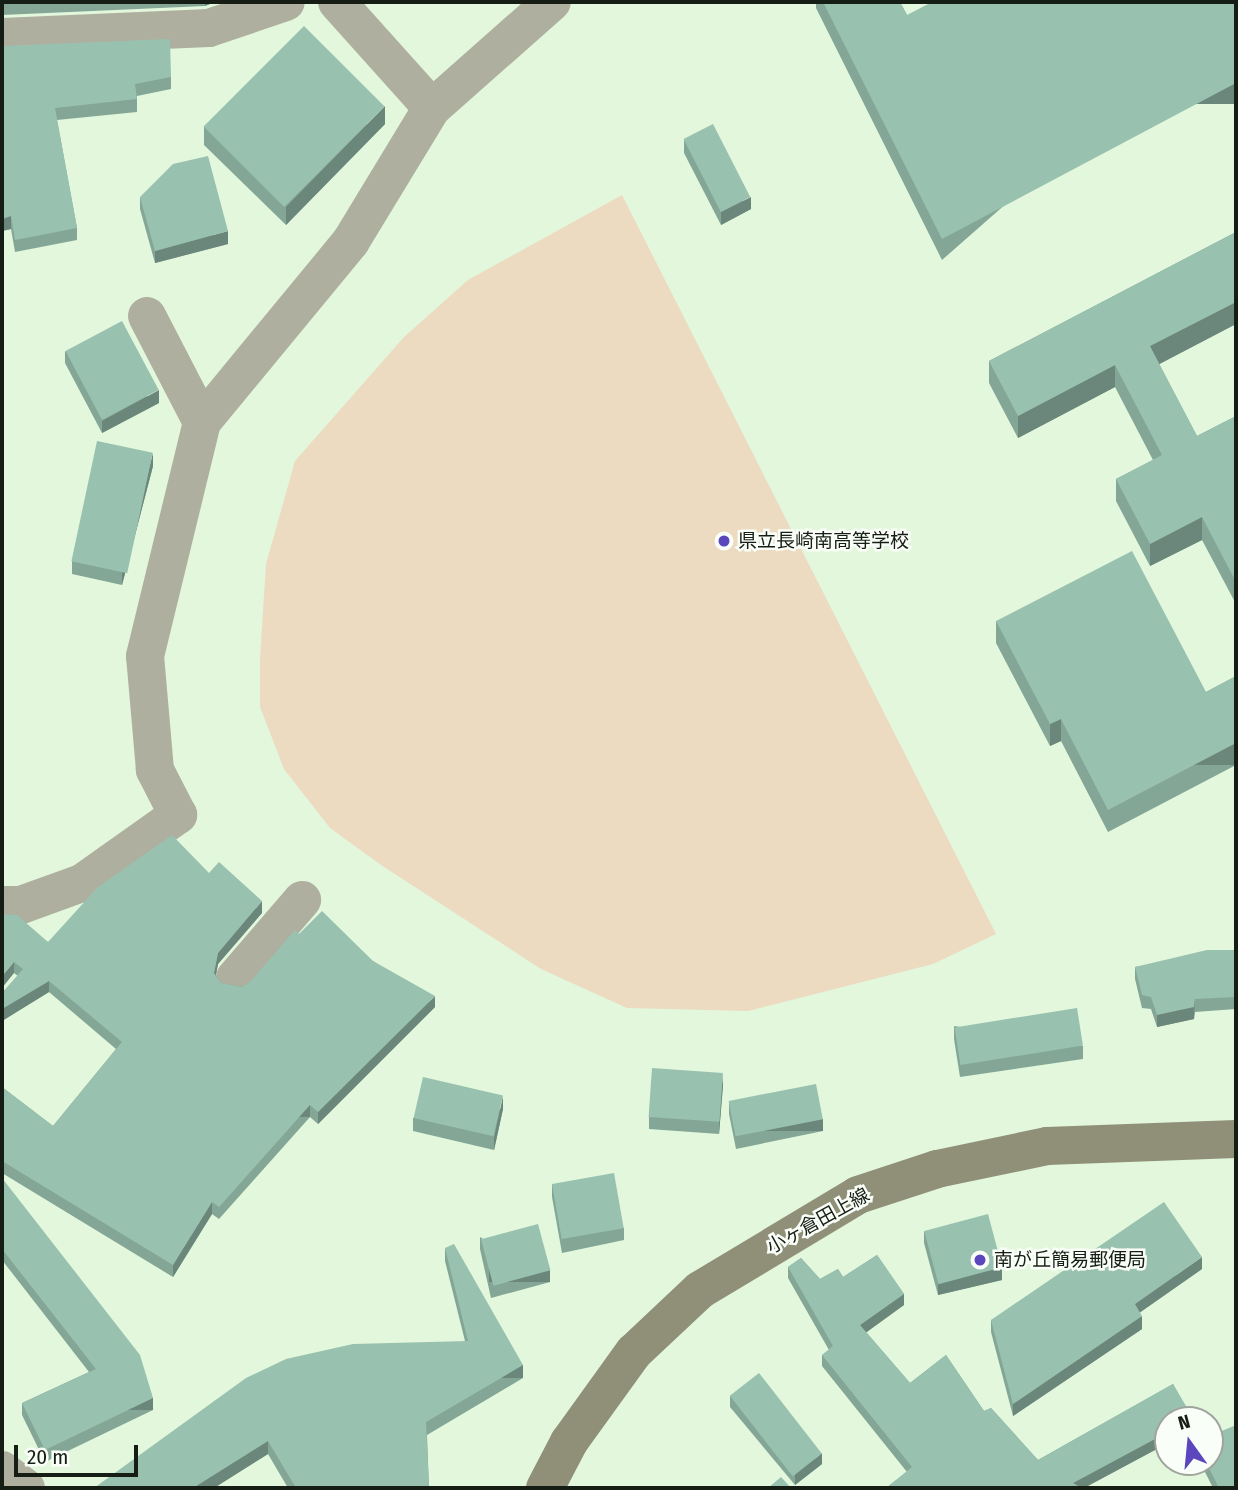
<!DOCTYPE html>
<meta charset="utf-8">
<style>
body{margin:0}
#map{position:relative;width:1238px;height:1490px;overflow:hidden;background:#e2f7db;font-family:"Fira Sans Condensed","Noto Sans JP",sans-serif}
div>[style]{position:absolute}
.green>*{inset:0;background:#ecdbc1}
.minor>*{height:38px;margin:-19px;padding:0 19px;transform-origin:19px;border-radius:19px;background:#afafa0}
.tertiary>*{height:38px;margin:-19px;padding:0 19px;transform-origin:19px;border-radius:19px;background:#afafa0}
.secondary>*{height:38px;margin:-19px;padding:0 19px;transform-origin:19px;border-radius:19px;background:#909079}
.wall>*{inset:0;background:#84a697}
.shaded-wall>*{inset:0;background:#6b877b;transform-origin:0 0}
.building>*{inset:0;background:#99c1b0;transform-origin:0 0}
.dots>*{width:19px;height:19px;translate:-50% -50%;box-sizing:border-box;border:4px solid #fafef8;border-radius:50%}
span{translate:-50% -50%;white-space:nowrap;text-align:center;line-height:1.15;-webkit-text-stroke:5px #fafef8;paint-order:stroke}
.poi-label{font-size:19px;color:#161d14}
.left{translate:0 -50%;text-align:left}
.street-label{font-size:19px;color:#161d14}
.frame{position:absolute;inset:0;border:4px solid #161d14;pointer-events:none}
.north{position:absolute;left:1154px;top:1406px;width:70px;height:70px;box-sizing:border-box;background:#fafef8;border:2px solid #9fa49d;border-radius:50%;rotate:345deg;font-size:19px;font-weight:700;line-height:28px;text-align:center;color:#161d14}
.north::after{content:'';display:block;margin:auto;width:24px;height:32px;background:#5c46be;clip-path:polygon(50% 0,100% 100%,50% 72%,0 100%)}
.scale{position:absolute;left:14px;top:1445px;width:124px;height:32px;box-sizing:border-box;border:4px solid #161d14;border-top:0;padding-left:9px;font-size:21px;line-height:24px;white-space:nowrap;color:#161d14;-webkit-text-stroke:5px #fafef8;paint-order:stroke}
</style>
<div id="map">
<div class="green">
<i style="clip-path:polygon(622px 195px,996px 934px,933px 964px,748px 1011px,627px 1008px,541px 969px,381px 865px,330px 828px,284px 769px,260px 707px,260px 658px,266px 564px,295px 461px,404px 337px,468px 280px)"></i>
</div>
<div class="minor">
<i style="left:337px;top:2px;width:142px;rotate:48.1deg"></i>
<i style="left:2px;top:37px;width:207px;rotate:-2.5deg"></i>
<i style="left:209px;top:28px;width:81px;rotate:-18.7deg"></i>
<i style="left:147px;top:316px;width:119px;rotate:62.6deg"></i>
<i style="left:2px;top:905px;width:19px"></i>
<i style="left:21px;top:905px;width:65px;rotate:-19.8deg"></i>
<i style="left:82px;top:883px;width:118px;rotate:-35.3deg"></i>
<i style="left:178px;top:815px;width:51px;rotate:-117.1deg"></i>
<i style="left:155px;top:770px;width:114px;rotate:-95deg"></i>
<i style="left:145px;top:656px;width:241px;rotate:-76.3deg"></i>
<i style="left:202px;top:422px;width:234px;rotate:-50.5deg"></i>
<i style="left:351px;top:241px;width:156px;rotate:-58.7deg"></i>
<i style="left:432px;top:108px;width:160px;rotate:-41.5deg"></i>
<i style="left:235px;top:978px;width:103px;rotate:-49.3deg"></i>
</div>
<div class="tertiary">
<i style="left:2px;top:1470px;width:30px;rotate:37deg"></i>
</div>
<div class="secondary">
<i style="left:545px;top:1488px;width:52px;rotate:-62.4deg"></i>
<i style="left:569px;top:1442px;width:111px;rotate:-54.2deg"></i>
<i style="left:634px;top:1352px;width:91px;rotate:-43.2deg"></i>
<i style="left:700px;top:1290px;width:184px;rotate:-31deg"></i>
<i style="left:858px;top:1195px;width:83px;rotate:-18.2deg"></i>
<i style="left:937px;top:1169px;width:112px;rotate:-11.8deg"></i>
<i style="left:1047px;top:1146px;width:189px;rotate:-2.1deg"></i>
</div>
<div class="wall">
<i style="clip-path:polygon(2px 2px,215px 2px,205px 6px,2px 15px)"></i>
<i style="clip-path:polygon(816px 2px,900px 2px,907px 15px,1236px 2px,942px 260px,816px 8px)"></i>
<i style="clip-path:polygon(2px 46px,171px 77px,171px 89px,137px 96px,137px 112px,57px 120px,77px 228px,77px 240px,15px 252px,11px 229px,2px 231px)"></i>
<i style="clip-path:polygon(385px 124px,286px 225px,204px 145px,204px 127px)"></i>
<i style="clip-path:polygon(684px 140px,751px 209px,721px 225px,684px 153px)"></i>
<i style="clip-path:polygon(140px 197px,228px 244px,155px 263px,140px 209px)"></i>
<i style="clip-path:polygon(1236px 232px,1236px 324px,1159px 364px,1197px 436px,1236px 416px,1236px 604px,1202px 540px,1150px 566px,1116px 501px,1116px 479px,1153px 460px,1115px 387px,1018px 438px,989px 383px,989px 361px)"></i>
<i style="clip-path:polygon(65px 351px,159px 403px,102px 433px,65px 363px)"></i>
<i style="clip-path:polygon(153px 466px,122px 585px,72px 574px,72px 561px)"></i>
<i style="clip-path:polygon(996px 621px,1206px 692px,1236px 676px,1236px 765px,1108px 832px,1061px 741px,1050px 746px,996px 643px)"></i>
<i style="clip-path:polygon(209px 873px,262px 913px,218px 964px,216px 975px,221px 983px,242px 987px,251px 981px,299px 934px,373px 961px,435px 1007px,318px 1124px,310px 1117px,219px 1219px,212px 1214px,173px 1277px,2px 1173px,2px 1087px,53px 1126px,116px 1049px,49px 992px,2px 1021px,2px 993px,18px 976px,14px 973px,2px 914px,48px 942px)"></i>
<i style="clip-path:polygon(1236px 950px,1236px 1009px,1195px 1012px,1194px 1019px,1157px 1027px,1151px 1009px,1142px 1008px,1135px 979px,1135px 967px)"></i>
<i style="clip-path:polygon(954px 1026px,1083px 1046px,1083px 1059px,960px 1077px,954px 1039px)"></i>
<i style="clip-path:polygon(723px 1085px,719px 1134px,649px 1129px,649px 1117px)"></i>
<i style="clip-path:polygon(729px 1102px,823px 1131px,736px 1149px,729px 1114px)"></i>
<i style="clip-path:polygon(503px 1109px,494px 1150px,413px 1131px,413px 1118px)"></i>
<i style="clip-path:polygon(2px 1178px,153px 1410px,45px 1462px,22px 1415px,22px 1403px,89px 1372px,2px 1260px)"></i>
<i style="clip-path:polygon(552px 1184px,624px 1228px,624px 1240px,562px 1253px,552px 1197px)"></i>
<i style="clip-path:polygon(924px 1231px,1002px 1280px,938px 1295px,924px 1243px)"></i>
<i style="clip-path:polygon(480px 1237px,550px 1282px,491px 1298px,480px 1249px)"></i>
<i style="clip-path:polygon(445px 1248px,523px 1378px,427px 1435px,429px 1488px,288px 1488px,268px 1454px,214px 1488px,94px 1488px,465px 1341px,445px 1261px)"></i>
<i style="clip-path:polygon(877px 1255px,904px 1294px,904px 1305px,866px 1332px,910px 1383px,946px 1355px,984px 1411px,991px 1408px,1038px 1460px,1173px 1384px,1193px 1420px,1168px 1420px,1168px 1443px,1084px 1488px,886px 1488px,907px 1472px,822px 1366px,822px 1355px,829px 1350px,788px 1278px,788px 1267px,801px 1258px,820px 1279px,838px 1269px,843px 1277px)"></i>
<i style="clip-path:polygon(1202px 1269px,1140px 1312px,1142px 1329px,1013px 1416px,991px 1332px,991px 1320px)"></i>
<i style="clip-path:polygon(730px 1396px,822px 1464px,795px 1485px,730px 1407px)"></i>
<i style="clip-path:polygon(1200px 1462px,1210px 1462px,1236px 1488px,1213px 1488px)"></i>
</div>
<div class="shaded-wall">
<i style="clip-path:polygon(205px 2px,215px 2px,205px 6px)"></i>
<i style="left:1236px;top:83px;width:21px;height:333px;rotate:90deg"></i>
<i style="clip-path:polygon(385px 106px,385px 124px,286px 225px,286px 207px)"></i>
<i style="clip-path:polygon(751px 197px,751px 209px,721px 225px,721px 212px)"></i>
<i style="clip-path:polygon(11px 216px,11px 229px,2px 231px,2px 219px)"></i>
<i style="clip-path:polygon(228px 231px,228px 244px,155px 263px,155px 251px)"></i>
<i style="clip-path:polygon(1236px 302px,1236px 324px,1150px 369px,1150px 346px)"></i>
<i style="clip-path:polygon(1115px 365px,1115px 387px,1018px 438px,1018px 416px)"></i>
<i style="clip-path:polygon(159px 390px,159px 403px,102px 433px,102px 421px)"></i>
<i style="clip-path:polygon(153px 453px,153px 466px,122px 585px,122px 572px)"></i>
<i style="clip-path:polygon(1202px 517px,1202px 540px,1150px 566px,1150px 544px)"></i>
<i style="clip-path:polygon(1061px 719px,1061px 741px,1050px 746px,1050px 724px)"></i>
<i style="left:1236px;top:743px;width:22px;height:144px;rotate:90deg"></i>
<i style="clip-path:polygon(262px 901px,262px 913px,218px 964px,214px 985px,214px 973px,218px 953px)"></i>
<i style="clip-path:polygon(14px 962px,14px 973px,2px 988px,2px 976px)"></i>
<i style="clip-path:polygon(49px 981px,49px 992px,2px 1021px,2px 1009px)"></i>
<i style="clip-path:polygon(435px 996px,435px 1007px,318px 1124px,318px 1112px)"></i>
<i style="clip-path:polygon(1195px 999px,1194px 1019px,1157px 1027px,1157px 1015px)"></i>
<i style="clip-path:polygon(723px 1073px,723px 1085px,719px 1134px,719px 1122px)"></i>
<i style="clip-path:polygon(503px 1096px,503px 1109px,494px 1150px,494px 1138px)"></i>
<i style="left:310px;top:1105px;width:12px;height:137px;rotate:90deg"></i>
<i style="left:823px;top:1119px;width:12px;height:89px;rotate:90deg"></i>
<i style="clip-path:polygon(212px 1202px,212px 1214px,173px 1277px,173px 1265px)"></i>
<i style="clip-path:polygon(1202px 1257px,1202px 1269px,1135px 1316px,1135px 1304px)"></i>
<i style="clip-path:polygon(1002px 1267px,1002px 1280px,938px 1295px,938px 1283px)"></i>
<i style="left:550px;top:1270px;width:12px;height:61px;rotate:90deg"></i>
<i style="clip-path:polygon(904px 1294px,904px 1305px,860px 1337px,860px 1325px)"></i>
<i style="clip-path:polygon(1142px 1316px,1142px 1329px,1013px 1416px,1013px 1404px)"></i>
<i style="left:523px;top:1365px;width:13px;height:113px;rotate:90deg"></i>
<i style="left:153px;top:1398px;width:12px;height:120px;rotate:90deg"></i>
<i style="clip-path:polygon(1168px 1432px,1168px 1443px,1084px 1488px,1073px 1488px,1073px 1483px)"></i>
<i style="clip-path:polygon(268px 1441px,268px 1454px,214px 1488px,193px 1488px)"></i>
<i style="clip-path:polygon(822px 1453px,822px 1464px,795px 1485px,795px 1475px)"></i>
</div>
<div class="building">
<i style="clip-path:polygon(823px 2px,900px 2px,907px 15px,932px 2px,1236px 2px,1236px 83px,942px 239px)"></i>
<i style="left:304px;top:26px;width:114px;height:142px;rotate:45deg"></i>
<i style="clip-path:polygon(170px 39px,171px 77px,135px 84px,137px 99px,55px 108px,77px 228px,15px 240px,11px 216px,2px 219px,2px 46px)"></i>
<i style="left:713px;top:124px;width:82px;height:33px;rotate:63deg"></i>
<i style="clip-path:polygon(208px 156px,228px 231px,155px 251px,140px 197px,173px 164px)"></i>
<i style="clip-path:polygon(1236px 232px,1236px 302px,1150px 346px,1197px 436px,1236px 416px,1236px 582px,1202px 517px,1150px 544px,1116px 479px,1162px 455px,1115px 365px,1018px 416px,989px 361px)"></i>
<i style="left:122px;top:321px;width:78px;height:64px;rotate:62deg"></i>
<i style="left:97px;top:441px;width:57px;height:123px;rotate:12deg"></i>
<i style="clip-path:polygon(1132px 551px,1206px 692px,1236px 676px,1236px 743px,1108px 810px,1061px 719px,1050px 724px,996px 621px)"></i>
<i style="clip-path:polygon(172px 835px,209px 873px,219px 862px,262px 901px,218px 953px,214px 973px,221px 983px,242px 987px,251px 981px,295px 930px,299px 934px,322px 911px,373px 961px,435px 996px,318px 1112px,310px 1105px,219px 1207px,212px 1202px,173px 1265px,2px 1161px,2px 1087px,53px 1126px,122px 1042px,49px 981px,2px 1009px,2px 993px,23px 969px,14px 962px,2px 976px,2px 914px,17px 915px,48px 942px,98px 887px)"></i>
<i style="clip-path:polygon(1207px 950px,1236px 950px,1236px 997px,1195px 999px,1194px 1007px,1157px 1015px,1151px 997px,1142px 995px,1135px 967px)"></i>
<i style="left:1077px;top:1008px;width:38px;height:124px;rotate:81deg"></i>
<i style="left:652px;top:1068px;width:71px;height:49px;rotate:4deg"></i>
<i style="left:423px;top:1077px;width:82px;height:42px;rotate:13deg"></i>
<i style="left:816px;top:1084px;width:36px;height:89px;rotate:79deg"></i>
<i style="left:614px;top:1173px;width:56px;height:63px;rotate:80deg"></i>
<i style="clip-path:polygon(2px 1178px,140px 1355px,153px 1398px,45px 1450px,22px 1403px,96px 1369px,2px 1249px)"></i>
<i style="clip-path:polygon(1164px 1202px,1202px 1257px,1135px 1304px,1142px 1316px,1013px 1404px,991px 1320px)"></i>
<i style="left:988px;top:1214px;width:55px;height:66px;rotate:75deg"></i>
<i style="left:538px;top:1224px;width:48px;height:59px;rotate:75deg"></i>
<i style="clip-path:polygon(454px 1244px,523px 1365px,426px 1422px,429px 1488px,296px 1488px,268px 1441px,193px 1488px,94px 1488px,246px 1378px,286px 1359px,353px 1344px,468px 1341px,445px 1248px)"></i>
<i style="clip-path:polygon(877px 1255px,904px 1294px,860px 1325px,910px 1383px,946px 1355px,984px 1411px,991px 1408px,1038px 1460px,1173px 1384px,1193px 1418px,1190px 1420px,1168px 1420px,1168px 1432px,1073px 1483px,1082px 1488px,886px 1488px,912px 1467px,822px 1355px,833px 1346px,788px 1267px,801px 1258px,820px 1279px,838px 1269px,843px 1277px)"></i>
<i style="left:759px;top:1373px;width:102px;height:37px;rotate:52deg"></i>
<i style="clip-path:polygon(1236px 1425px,1236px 1488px,1219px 1488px,1206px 1462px,1210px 1462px,1210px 1436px)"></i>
<i style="clip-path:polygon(781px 1477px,791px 1488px,768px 1488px)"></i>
</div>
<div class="dots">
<i style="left:724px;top:541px;background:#5c46be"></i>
<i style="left:980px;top:1260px;background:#5c46be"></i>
</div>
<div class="poi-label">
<span class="left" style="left:738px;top:541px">県立長崎南高等学校</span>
<span class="left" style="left:994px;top:1260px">南が丘簡易郵便局</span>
</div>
<div class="street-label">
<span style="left:818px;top:1221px;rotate:-29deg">小ヶ倉田上線</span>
</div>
<div class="frame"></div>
<div class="north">N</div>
<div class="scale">20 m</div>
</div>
